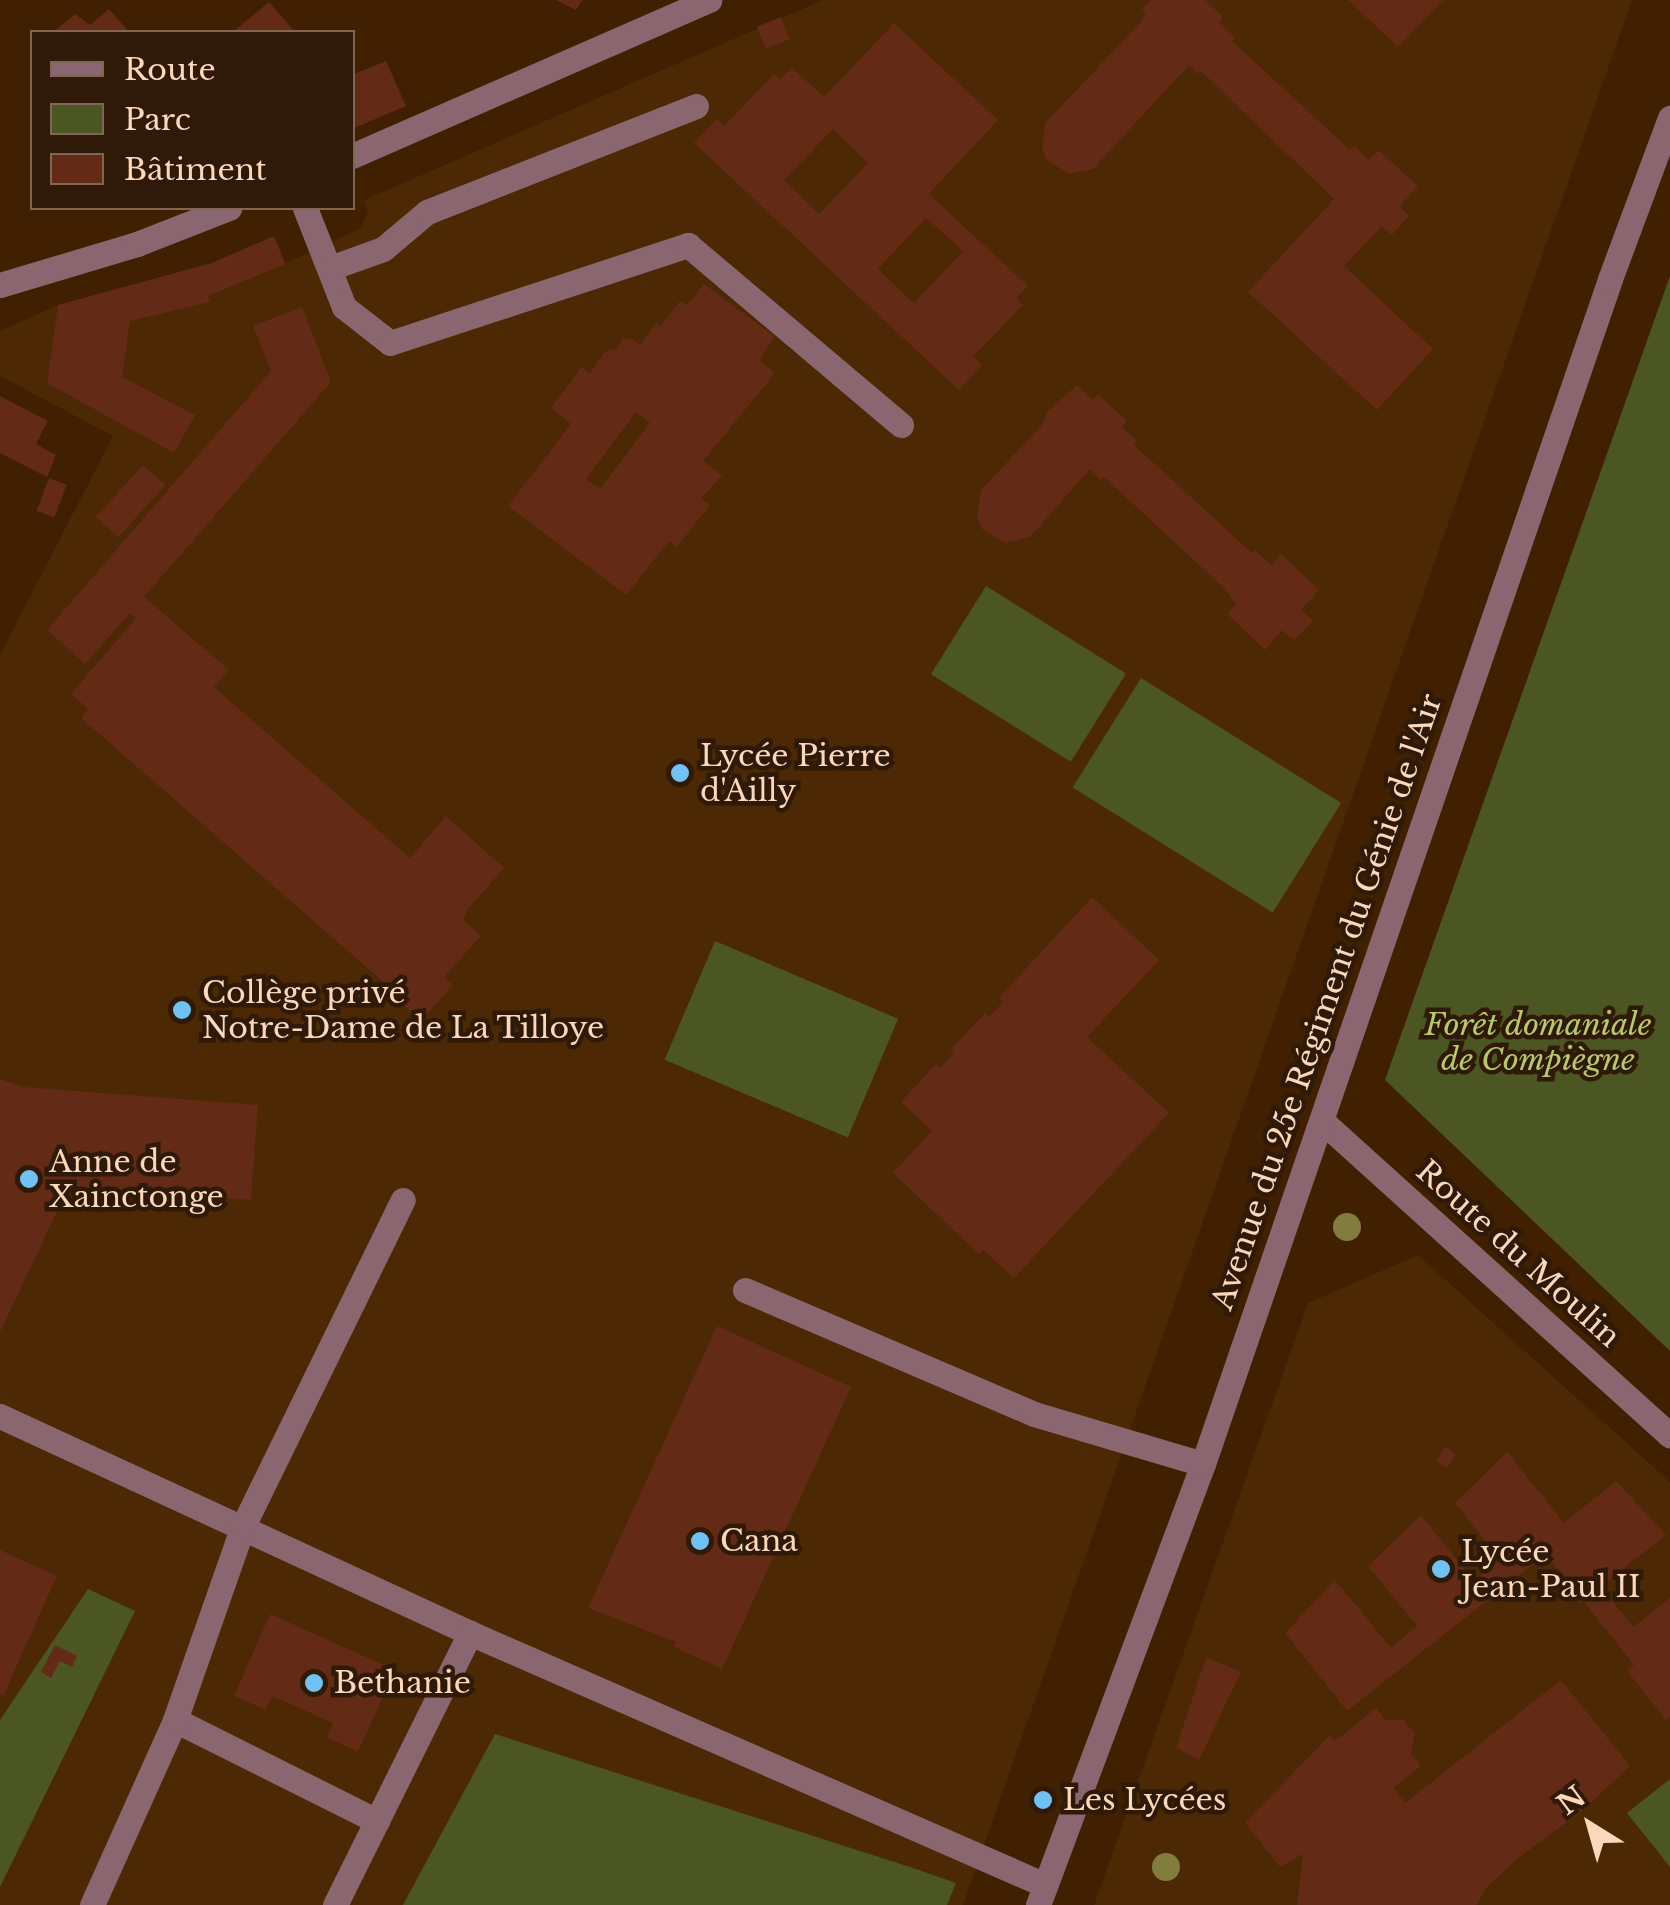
<!DOCTYPE html>
<meta charset="utf-8">
<style>
body{margin:0}
#map{position:relative;width:1670px;height:1905px;overflow:hidden;background:#402001;font-family:"Libre Baskerville",serif}
div>[style]{position:absolute}
.built>*{inset:0;background:#4c2804}
.green>*{inset:0;background:#4c5622;transform-origin:0 0}
.building>*{inset:0;background:#632a16;transform-origin:0 0}
.minor>*{height:25px;margin:-12.5px;padding:0 12.5px;transform-origin:12.5px;border-radius:12.5px;background:#8a6671}
.trees>*{width:28px;height:28px;margin:-14px;border-radius:50%;background:#817d3d}
.dots>*{width:28px;height:28px;translate:-50% -50%;box-sizing:border-box;border:5px solid #2f1a09;border-radius:50%}
span{translate:-50% -50%;white-space:nowrap;text-align:center;line-height:1.15;-webkit-text-stroke:9px #2f1a09;paint-order:stroke}
.poi-label{font-size:30px;color:#fbd7bc}
.left{translate:0 -50%;text-align:left}
.street-label{font-size:30px;color:#fbd7bc}
.park-label{font-size:30px;color:#b6c96e;font-style:italic}
.legend{position:absolute;left:30px;top:30px;width:325px;height:180px;box-sizing:border-box;background:#2f1a09;border:2px solid #816651;margin:0;padding:12px 18px;list-style:none;font-size:30px;color:#fbd7bc}
.legend li{display:flex;align-items:center;gap:20px;height:50px}
.legend b{width:50px;border:2px solid #816651}
.north{position:absolute;left:1540px;top:1775px;width:100px;height:100px;-webkit-text-stroke:8px #2f1a09;paint-order:stroke;rotate:323deg;font-size:28px;font-weight:700;line-height:40px;text-align:center;color:#fbd7bc}
.north::after{content:'';display:block;margin:auto;width:35px;height:45px;background:#fbd7bc;clip-path:polygon(50% 0,100% 100%,50% 72%,0 100%)}
</style>
<div id="map">
<div class="built">
<i style="clip-path:polygon(823px 0,1632px 0,963px 1905px,0 1905px,0 655px,113px 436px,0 376px,0 331px,58px 305px,212px 263px,274px 236px,286px 263px,360px 229px,368px 213px,364px 200px)"></i>
<i style="clip-path:polygon(1418px 1255px,1670px 1482px,1670px 1905px,1094px 1905px,1308px 1303px)"></i>
</div>
<div class="green">
<i style="clip-path:polygon(1670px 276px,1670px 1351px,1385px 1080px)"></i>
<i style="left:986px;top:586px;width:165px;height:104px;rotate:32deg"></i>
<i style="left:1141px;top:678px;width:236px;height:129px;rotate:32deg"></i>
<i style="left:715px;top:941px;width:199px;height:129px;rotate:23deg"></i>
<i style="clip-path:polygon(88px 1589px,135px 1611px,0 1887px,0 1720px)"></i>
<i style="clip-path:polygon(495px 1734px,910px 1867px,956px 1883px,947px 1905px,403px 1905px)"></i>
<i style="clip-path:polygon(1670px 1779px,1670px 1867px,1627px 1813px)"></i>
</div>
<div class="building">
<i style="clip-path:polygon(556px 0,582px 0,576px 10px)"></i>
<i style="clip-path:polygon(1151px 0,1205px 0,1223px 17px,1219px 22px,1235px 38px,1232px 41px,1350px 150px,1354px 146px,1369px 160px,1378px 150px,1418px 186px,1400px 206px,1409px 216px,1392px 235px,1382px 226px,1344px 266px,1433px 349px,1377px 410px,1248px 292px,1334px 199px,1201px 71px,1198px 74px,1189px 65px,1093px 169px,1069px 174px,1047px 160px,1042px 149px,1045px 123px,1141px 22px,1146px 13px,1142px 9px)"></i>
<i style="clip-path:polygon(1348px 0,1443px 0,1398px 47px)"></i>
<i style="clip-path:polygon(269px 2px,295px 32px,233px 32px)"></i>
<i style="clip-path:polygon(109px 9px,129px 32px,53px 32px,75px 14px,90px 25px)"></i>
<i style="left:781px;top:17px;width:24px;height:26px;rotate:68deg"></i>
<i style="clip-path:polygon(evenodd,894px 23px,998px 120px,929px 194px,1028px 286px,1016px 298px,1023px 305px,973px 357px,982px 365px,959px 390px,694px 143px,717px 119px,724px 126px,774px 74px,780px 79px,792px 68px,824px 97px,894px 23px,833px 129px,868px 163px,819px 214px,784px 180px,833px 129px,894px 23px,926px 218px,963px 251px,914px 303px,878px 269px,926px 218px)"></i>
<i style="clip-path:polygon(386px 61px,406px 106px,352px 129px,352px 75px)"></i>
<i style="clip-path:polygon(274px 236px,285px 264px,208px 296px,210px 302px,130px 321px,122px 377px,195px 415px,174px 453px,47px 383px,58px 305px,212px 263px)"></i>
<i style="clip-path:polygon(evenodd,704px 284px,775px 337px,759px 360px,775px 373px,703px 461px,722px 476px,701px 498px,710px 505px,677px 547px,669px 541px,626px 595px,508px 506px,571px 424px,551px 408px,582px 367px,590px 373px,606px 351px,616px 349px,623px 339px,631px 338px,640px 345px,656px 323px,660px 327px,680px 301px,687px 305px,704px 284px,636px 412px,650px 423px,600px 489px,586px 479px,636px 412px)"></i>
<i style="clip-path:polygon(302px 307px,331px 382px,144px 597px,229px 670px,214px 687px,410px 858px,446px 816px,504px 868px,468px 909px,463px 920px,481px 936px,444px 977px,453px 985px,421px 1021px,393px 996px,396px 993px,81px 718px,88px 709px,71px 694px,136px 618px,130px 613px,85px 664px,47px 630px,271px 371px,253px 326px)"></i>
<i style="clip-path:polygon(1077px 385px,1093px 400px,1098px 394px,1127px 421px,1122px 427px,1137px 441px,1134px 445px,1252px 553px,1255px 550px,1271px 565px,1281px 554px,1319px 590px,1301px 610px,1313px 621px,1294px 640px,1282px 630px,1265px 650px,1227px 614px,1236px 604px,1222px 586px,1104px 477px,1101px 480px,1090px 469px,1030px 537px,1005px 543px,982px 529px,977px 517px,981px 490px,1043px 424px,1047px 412px)"></i>
<i style="clip-path:polygon(0 396px,48px 421px,36px 444px,56px 455px,47px 477px,0 453px)"></i>
<i style="left:143px;top:465px;width:30px;height:70px;rotate:42deg"></i>
<i style="left:49px;top:478px;width:19px;height:35px;rotate:21deg"></i>
<i style="clip-path:polygon(1092px 897px,1159px 960px,1087px 1037px,1169px 1113px,1014px 1278px,983px 1250px,979px 1254px,893px 1173px,932px 1131px,901px 1102px,936px 1064px,940px 1068px,954px 1053px,950px 1050px,985px 1013px,989px 1017px,1003px 1002px,998px 999px)"></i>
<i style="clip-path:polygon(0 1079px,23px 1087px,258px 1105px,251px 1200px,69px 1186px,0 1332px)"></i>
<i style="clip-path:polygon(717px 1326px,851px 1387px,722px 1669px,674px 1647px,676px 1642px,588px 1608px)"></i>
<i style="left:1445px;top:1447px;width:13px;height:17px;rotate:32deg"></i>
<i style="clip-path:polygon(1507px 1452px,1564px 1523px,1616px 1481px,1666px 1535px,1601px 1586px,1633px 1627px,1670px 1598px,1670px 1717px,1666px 1720px,1627px 1671px,1634px 1665px,1546px 1554px,1347px 1711px,1285px 1633px,1335px 1580px,1391px 1648px,1417px 1626px,1368px 1566px,1421px 1515px,1474px 1581px,1500px 1560px,1455px 1503px)"></i>
<i style="clip-path:polygon(0 1550px,57px 1576px,3px 1696px,0 1694px)"></i>
<i style="clip-path:polygon(270px 1614px,395px 1670px,358px 1752px,327px 1737px,333px 1723px,272px 1696px,266px 1710px,234px 1696px)"></i>
<i style="clip-path:polygon(55px 1645px,77px 1656px,72px 1667px,60px 1661px,51px 1678px,41px 1672px)"></i>
<i style="clip-path:polygon(1206px 1657px,1241px 1672px,1199px 1760px,1176px 1748px)"></i>
<i style="clip-path:polygon(1561px 1680px,1630px 1766px,1582px 1811px,1518px 1858px,1485px 1889px,1477px 1905px,1297px 1905px,1303px 1854px,1280px 1867px,1245px 1823px,1330px 1735px,1335px 1741px,1376px 1708px,1385px 1720px,1403px 1720px,1415px 1733px,1411px 1753px,1421px 1766px,1393px 1788px,1405px 1803px)"></i>
</div>
<div class="minor">
<i style="left:352px;top:156px;width:390px;rotate:-23.6deg"></i>
<i style="left:305px;top:208px;width:106px;rotate:68.5deg"></i>
<i style="left:344px;top:307px;width:58px;rotate:38deg"></i>
<i style="left:390px;top:343px;width:314px;rotate:-18.2deg"></i>
<i style="left:688px;top:245px;width:279px;rotate:40.2deg"></i>
<i style="left:330px;top:268px;width:56px;rotate:-19.7deg"></i>
<i style="left:383px;top:249px;width:57px;rotate:-40.1deg"></i>
<i style="left:427px;top:212px;width:289px;rotate:-21.5deg"></i>
<i style="left:0;top:285px;width:143px;rotate:-16.7deg"></i>
<i style="left:137px;top:244px;width:99px;rotate:-21.4deg"></i>
<i style="left:1322px;top:1121px;width:469px;rotate:42.1deg"></i>
<i style="left:745px;top:1290px;width:314px;rotate:23.2deg"></i>
<i style="left:1034px;top:1414px;width:176px;rotate:16.5deg"></i>
<i style="left:0;top:1416px;width:518px;rotate:24.78deg"></i>
<i style="left:470px;top:1633px;width:628px;rotate:23.67deg"></i>
<i style="left:175px;top:1720px;width:226px;rotate:26.6deg"></i>
<i style="left:92px;top:1905px;width:203px;rotate:-65.8deg"></i>
<i style="left:175px;top:1720px;width:206px;rotate:-70.7deg"></i>
<i style="left:243px;top:1526px;width:363px;rotate:-63.9deg"></i>
<i style="left:335px;top:1905px;width:304px;rotate:-63.6deg"></i>
<i style="left:1038px;top:1905px;width:471px;rotate:-69.5deg"></i>
<i style="left:1203px;top:1464px;width:1253px;rotate:-71.04deg"></i>
<i style="left:1610px;top:279px;width:172px;rotate:-69.6deg"></i>
</div>
<div class="trees">
<i style="left:1347px;top:1227px"></i>
<i style="left:1166px;top:1867px"></i>
</div>
<div class="dots">
<i style="left:680px;top:773px;background:#72c1f5"></i>
<i style="left:182px;top:1010px;background:#72c1f5"></i>
<i style="left:29px;top:1179px;background:#72c1f5"></i>
<i style="left:700px;top:1541px;background:#72c1f5"></i>
<i style="left:1441px;top:1569px;background:#72c1f5"></i>
<i style="left:314px;top:1683px;background:#72c1f5"></i>
<i style="left:1043px;top:1800px;background:#72c1f5"></i>
</div>
<div class="poi-label">
<span class="left" style="left:700px;top:773px">Lycée Pierre<br>d'Ailly</span>
<span class="left" style="left:202px;top:1010px">Collège privé<br>Notre-Dame de La Tilloye</span>
<span class="left" style="left:49px;top:1179px">Anne de<br>Xainctonge</span>
<span class="left" style="left:720px;top:1541px">Cana</span>
<span class="left" style="left:1461px;top:1569px">Lycée<br>Jean-Paul II</span>
<span class="left" style="left:334px;top:1683px">Bethanie</span>
<span class="left" style="left:1063px;top:1800px">Les Lycées</span>
</div>
<div class="street-label">
<span style="left:1327px;top:1002px;rotate:-71deg">Avenue du 25e Régiment du Génie de l'Air</span>
<span style="left:1518px;top:1254px;rotate:42deg">Route du Moulin</span>
</div>
<div class="park-label">
<span style="left:1538px;top:1042px">Forêt domaniale<br>de Compiègne</span>
</div>
<ul class="legend">
<li><b style="height:12px;background:#8a6671"></b>Route</li>
<li><b style="height:28px;background:#4c5622"></b>Parc</li>
<li><b style="height:28px;background:#632a16"></b>Bâtiment</li>
</ul>
<div class="north">N</div>
</div>
